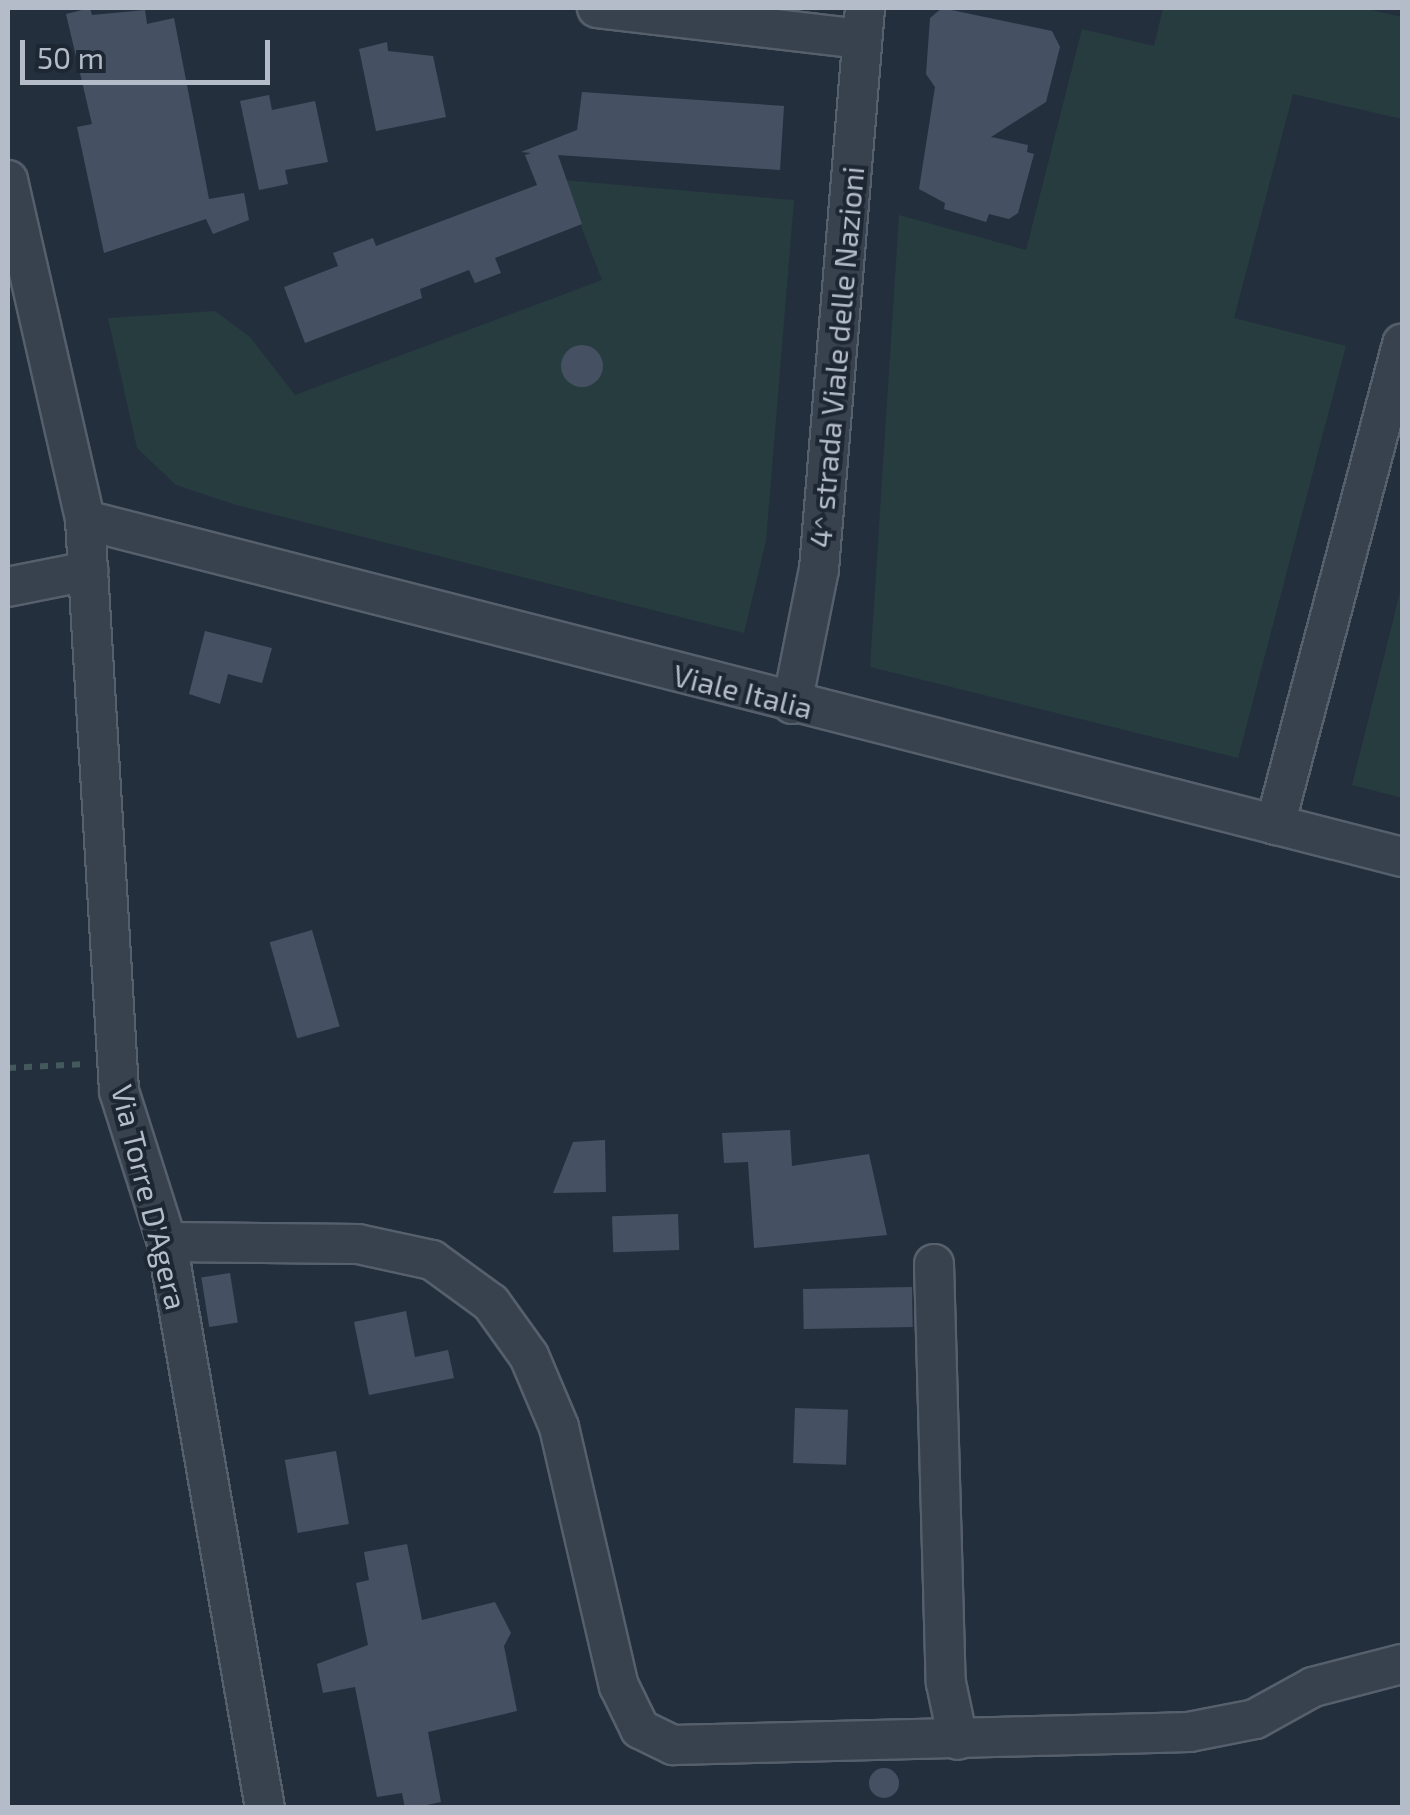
<!DOCTYPE html>
<style>
body{margin:0}
#map{position:relative;width:1410px;height:1815px;overflow:hidden;background:#242f3e;font-family:"Exo 2",sans-serif}
div>[style]{position:absolute}
.green>*{inset:0;background:#263c3f}
.building>*{inset:0;background:#455162;transform-origin:0 0}
.round{border-radius:50%}
.path>*{height:6px;margin-top:-3px;transform-origin:0;background:repeating-linear-gradient(90deg,#44595c 0 8px,transparent 0 16px)}
.roads{filter:drop-shadow(2px 0 #565f6c) drop-shadow(-2px 0 #565f6c) drop-shadow(0 2px #565f6c) drop-shadow(0 -2px #565f6c)}
.minor>*{height:38px;margin:-19px;padding:0 19px;transform-origin:19px;border-radius:19px;background:#38414e}
span{translate:-50% -50%;white-space:nowrap;text-align:center;line-height:1.15;-webkit-text-stroke:8px #1d2633;paint-order:stroke}
.street-label{font-size:30px;color:#b4bcc9}
.frame{position:absolute;inset:0;border:10px solid #b4bcc9;pointer-events:none}
.scale{position:absolute;left:20px;top:40px;width:250px;height:45px;box-sizing:border-box;border:5px solid #b4bcc9;border-top:0;padding-left:12px;font-size:30px;line-height:35px;white-space:nowrap;color:#b4bcc9;-webkit-text-stroke:8px #1d2633;paint-order:stroke}
</style>
<div id="map">
<div class="green">
<i style="clip-path:polygon(1163px 8px,1363px 8px,1402px 17px,1402px 119px,1293px 94px,1234px 318px,1346px 346px,1238px 758px,870px 667px,899px 215px,1026px 250px,1082px 29px,1154px 46px)"></i>
<i style="clip-path:polygon(563px 180px,794px 200px,766px 541px,744px 633px,236px 505px,176px 485px,137px 448px,108px 318px,215px 311px,250px 337px,295px 395px,602px 280px)"></i>
<i style="clip-path:polygon(1402px 584px,1402px 798px,1352px 785px)"></i>
</div>
<div class="building">
<i style="clip-path:polygon(90px 8px,92px 15px,145px 10px,147px 24px,174px 18px,209px 199px,244px 193px,249px 220px,213px 234px,206px 219px,104px 253px,77px 127px,92px 124px,66px 14px)"></i>
<i style="clip-path:polygon(942px 8px,1052px 31px,1060px 47px,1046px 102px,991px 137px,1028px 145px,1027px 152px,1034px 154px,1018px 213px,1009px 219px,989px 214px,986px 222px,944px 209px,945px 203px,919px 189px,935px 87px,926px 74px,930px 18px)"></i>
<i style="clip-path:polygon(387px 42px,388px 51px,433px 56px,446px 117px,376px 131px,359px 49px)"></i>
<i style="clip-path:polygon(582px 92px,784px 106px,780px 170px,558px 155px,582px 224px,495px 258px,501px 273px,475px 283px,469px 270px,420px 289px,422px 298px,305px 343px,284px 287px,338px 266px,333px 253px,373px 238px,376px 246px,537px 185px,525px 155px,531px 153px,521px 152px,577px 130px)"></i>
<i style="clip-path:polygon(269px 95px,272px 110px,315px 101px,328px 162px,285px 170px,288px 184px,259px 190px,240px 101px)"></i>
<i class="round" style="left:561px;top:345px;width:42px;height:42px"></i>
<i style="clip-path:polygon(205px 631px,272px 648px,262px 683px,228px 674px,220px 704px,189px 694px)"></i>
<i style="left:312px;top:930px;width:100px;height:44px;rotate:74deg"></i>
<i style="clip-path:polygon(790px 1130px,792px 1166px,869px 1154px,887px 1235px,754px 1248px,748px 1162px,724px 1163px,722px 1133px)"></i>
<i style="clip-path:polygon(605px 1140px,606px 1192px,553px 1193px,573px 1142px)"></i>
<i style="left:678px;top:1214px;width:36px;height:66px;rotate:88deg"></i>
<i style="left:230px;top:1273px;width:50px;height:29px;rotate:81deg"></i>
<i style="left:912px;top:1287px;width:40px;height:109px;rotate:89deg"></i>
<i style="clip-path:polygon(406px 1311px,415px 1357px,448px 1350px,454px 1378px,369px 1395px,354px 1322px)"></i>
<i style="left:795px;top:1408px;width:53px;height:55px;rotate:2deg"></i>
<i style="left:336px;top:1451px;width:74px;height:52px;rotate:80deg"></i>
<i style="clip-path:polygon(407px 1544px,422px 1620px,495px 1602px,511px 1633px,504px 1646px,517px 1711px,428px 1732px,441px 1802px,413px 1808px,405px 1808px,402px 1793px,377px 1797px,355px 1687px,323px 1693px,317px 1664px,368px 1645px,356px 1583px,369px 1580px,364px 1552px)"></i>
<i class="round" style="left:869px;top:1768px;width:30px;height:30px"></i>
</div>
<div class="path">
<i style="left:8px;top:1068px;width:78px;rotate:-2.9deg"></i>
</div>
<div class="roads">
<div class="minor">
<i style="left:597px;top:8px;width:267px;rotate:6.7deg"></i>
<i style="left:8px;top:180px;width:349px;rotate:77.2deg"></i>
<i style="left:85px;top:520px;width:572px;rotate:86.59deg"></i>
<i style="left:119px;top:1091px;width:158px;rotate:72.4deg"></i>
<i style="left:167px;top:1242px;width:574px;rotate:80.18deg"></i>
<i style="left:85px;top:520px;width:1359px;rotate:14.35deg"></i>
<i style="left:8px;top:587px;width:82px;rotate:-11.3deg"></i>
<i style="left:792px;top:704px;width:138px;rotate:-78.7deg"></i>
<i style="left:819px;top:569px;width:563px;rotate:-85.31deg"></i>
<i style="left:1275px;top:825px;width:498px;rotate:-75.2deg"></i>
<i style="left:167px;top:1242px;width:191px;rotate:0.6deg"></i>
<i style="left:358px;top:1244px;width:76px;rotate:12.2deg"></i>
<i style="left:432px;top:1260px;width:73px;rotate:36.1deg"></i>
<i style="left:491px;top:1303px;width:65px;rotate:54.4deg"></i>
<i style="left:529px;top:1356px;width:77px;rotate:67.1deg"></i>
<i style="left:559px;top:1427px;width:266px;rotate:77deg"></i>
<i style="left:619px;top:1686px;width:48px;rotate:64deg"></i>
<i style="left:640px;top:1729px;width:37px;rotate:26deg"></i>
<i style="left:673px;top:1745px;width:516px;rotate:-1.44deg"></i>
<i style="left:1189px;top:1732px;width:67px;rotate:-11.1deg"></i>
<i style="left:1255px;top:1719px;width:66px;rotate:-28.9deg"></i>
<i style="left:1313px;top:1687px;width:92px;rotate:-14.5deg"></i>
<i style="left:934px;top:1264px;width:419px;rotate:88.4deg"></i>
<i style="left:946px;top:1683px;width:58px;rotate:78.1deg"></i>
</div>
</div>
<div class="street-label">
<span style="left:836px;top:357px;rotate:-85deg">4^ strada Viale delle Nazioni</span>
<span style="left:743px;top:691px;rotate:14deg">Viale Italia</span>
<span style="left:150px;top:1197px;rotate:76deg">Via Torre D'Agera</span>
</div>
<div class="frame"></div>
<div class="scale">50 m</div>
</div>
